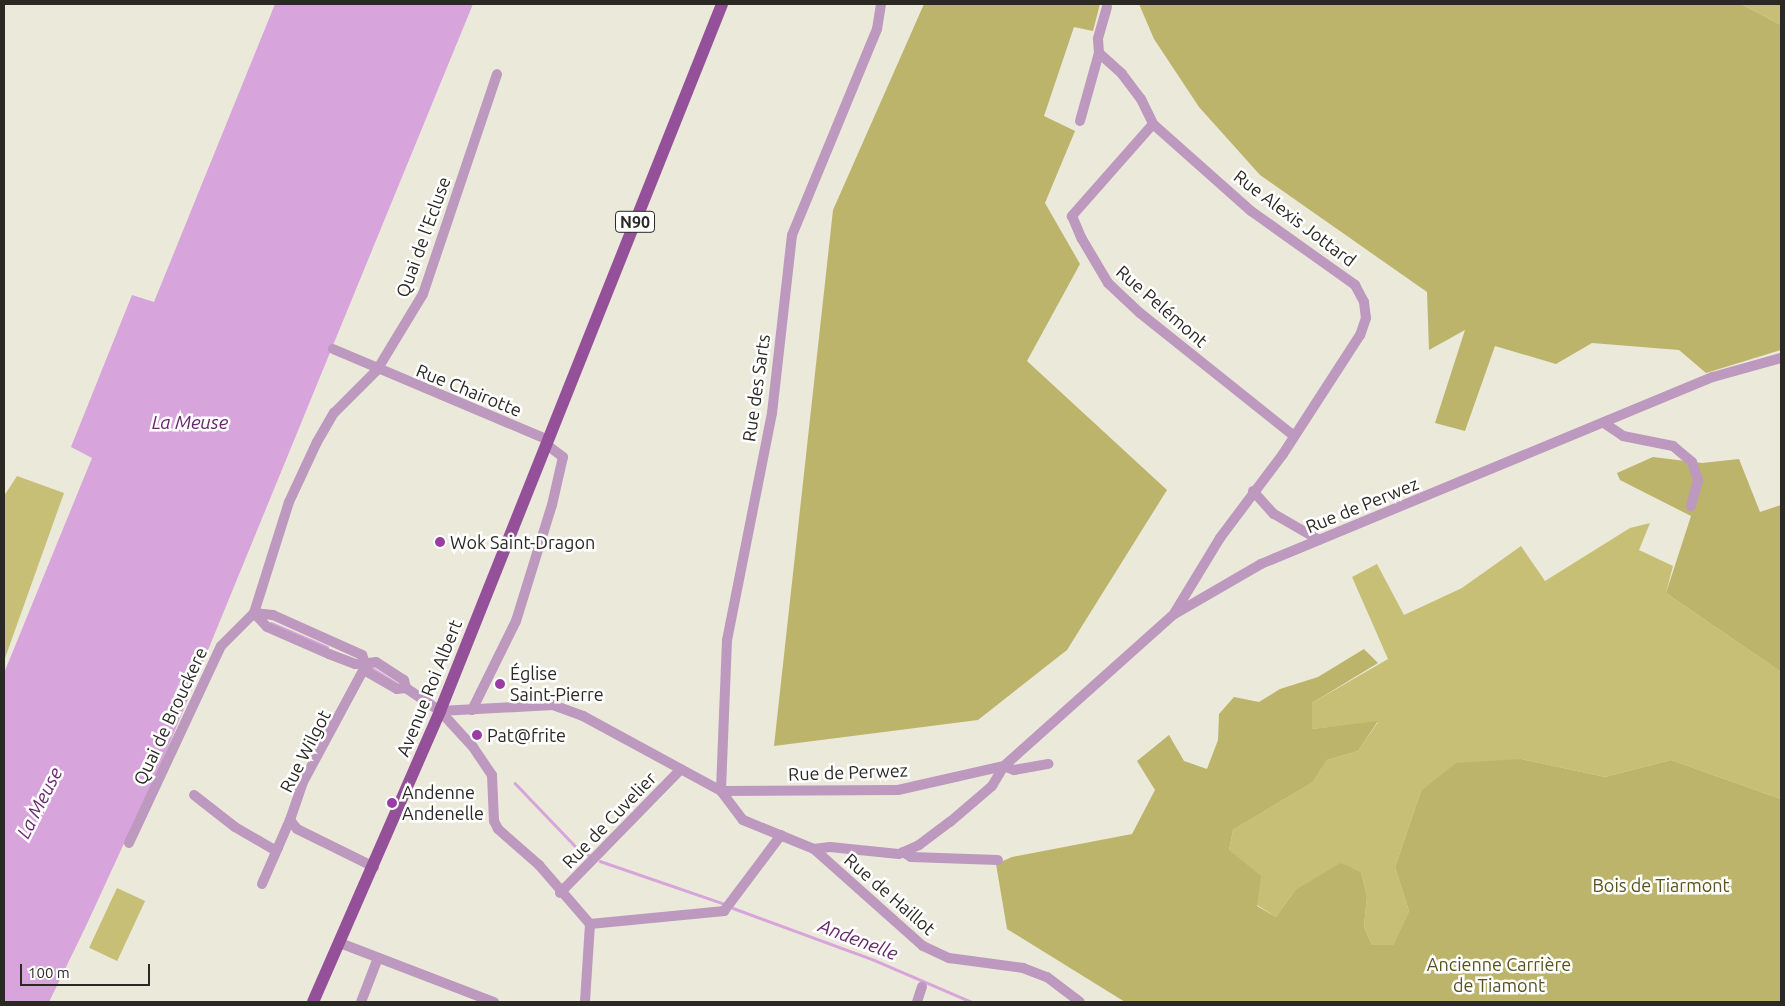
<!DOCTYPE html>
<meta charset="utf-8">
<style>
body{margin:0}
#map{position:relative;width:1785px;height:1006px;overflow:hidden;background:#ebe9da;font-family:Ubuntu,sans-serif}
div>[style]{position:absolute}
.green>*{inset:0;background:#c7bf75;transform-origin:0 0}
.forest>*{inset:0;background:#bcb46a}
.water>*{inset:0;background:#d7a4db}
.stream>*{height:2.5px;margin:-1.25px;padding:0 1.25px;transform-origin:1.25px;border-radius:1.25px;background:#d7a4db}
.minor>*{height:10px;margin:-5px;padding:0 5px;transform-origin:5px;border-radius:5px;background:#bd98bf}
.major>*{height:12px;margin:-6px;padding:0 6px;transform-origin:6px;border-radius:6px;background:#94519a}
.dots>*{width:14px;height:14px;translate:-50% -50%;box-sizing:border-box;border:2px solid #fff;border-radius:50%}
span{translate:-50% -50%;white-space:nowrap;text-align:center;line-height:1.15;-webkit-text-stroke:5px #fff;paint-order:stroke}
.shield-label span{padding:1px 4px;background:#fff;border:1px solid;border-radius:4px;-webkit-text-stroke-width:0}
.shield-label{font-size:16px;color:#2a2924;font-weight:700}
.street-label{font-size:18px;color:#2a2924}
.poi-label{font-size:18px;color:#2a2924}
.left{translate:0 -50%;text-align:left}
.park-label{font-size:18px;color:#5a531c}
.water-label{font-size:19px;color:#65286b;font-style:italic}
.frame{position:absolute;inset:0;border:5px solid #2a2924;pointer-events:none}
.scale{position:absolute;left:20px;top:964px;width:130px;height:22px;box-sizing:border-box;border:2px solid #2a2924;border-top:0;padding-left:6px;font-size:15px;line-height:18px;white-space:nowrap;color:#2a2924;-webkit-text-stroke:4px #fff;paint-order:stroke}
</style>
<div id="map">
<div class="green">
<i style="clip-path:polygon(1741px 4px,1781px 4px,1781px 25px)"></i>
<i style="clip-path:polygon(17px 476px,64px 493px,4px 661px,4px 496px)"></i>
<i style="clip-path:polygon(1650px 523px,1639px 550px,1673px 566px,1666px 593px,1781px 672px,1781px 799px,1671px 760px,1605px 777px,1521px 759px,1421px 791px,1395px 867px,1409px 911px,1395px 945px,1372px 945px,1364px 927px,1367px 896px,1361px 872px,1341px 864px,1296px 889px,1276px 917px,1257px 905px,1229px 850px,1233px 830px,1313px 782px,1327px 760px,1358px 751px,1378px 722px,1312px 729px,1312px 703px,1388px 659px,1352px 577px,1377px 564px,1404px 615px,1462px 588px,1521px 546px,1545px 581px,1630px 528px)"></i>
<i style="left:117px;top:888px;width:31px;height:66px;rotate:25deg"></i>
</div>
<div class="forest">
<i style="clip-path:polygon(924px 4px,1100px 4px,1093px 31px,1074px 27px,1044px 116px,1075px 131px,1045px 203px,1080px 264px,1027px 361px,1167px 490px,1067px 650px,978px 720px,774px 746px,833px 210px)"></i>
<i style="clip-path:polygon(1139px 4px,1741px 4px,1781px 25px,1781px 350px,1706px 373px,1679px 350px,1592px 343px,1556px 364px,1495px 346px,1465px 431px,1435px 423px,1465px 330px,1429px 350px,1427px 292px,1260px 175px,1199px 107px,1154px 39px)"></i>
<i style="clip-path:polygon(1653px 457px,1702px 463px,1739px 459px,1760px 512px,1781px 505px,1781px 672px,1666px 593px,1691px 516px,1620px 480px,1617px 473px)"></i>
<i style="clip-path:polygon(1364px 649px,1378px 663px,1312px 703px,1312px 729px,1378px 721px,1358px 751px,1327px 760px,1313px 782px,1233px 830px,1229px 850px,1261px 876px,1257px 906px,1276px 917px,1296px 889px,1341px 863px,1361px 872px,1367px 896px,1364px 927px,1372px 945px,1394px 945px,1409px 911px,1395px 867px,1421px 791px,1456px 763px,1521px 759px,1605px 777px,1671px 760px,1781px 799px,1781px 1002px,1125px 1002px,1007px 929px,996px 864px,1012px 857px,1132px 834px,1155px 790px,1137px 761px,1169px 735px,1184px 761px,1207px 769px,1218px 740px,1219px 714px,1234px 697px,1259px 702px,1280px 689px,1318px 677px)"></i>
</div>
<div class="water">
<i style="clip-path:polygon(275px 4px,473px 4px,167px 750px,86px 926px,49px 1002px,4px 1002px,4px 673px,92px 458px,71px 447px,132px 295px,154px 302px)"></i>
</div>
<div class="stream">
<i style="left:271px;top:623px;width:61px;rotate:23.2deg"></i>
<i style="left:372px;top:668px;width:31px;rotate:32deg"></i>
<i style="left:515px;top:783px;width:94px;rotate:46.3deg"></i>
<i style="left:580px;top:851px;width:12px;rotate:24deg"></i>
<i style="left:600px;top:861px;width:132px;rotate:19deg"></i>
<i style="left:733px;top:908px;width:150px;rotate:20.2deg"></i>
<i style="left:874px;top:960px;width:107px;rotate:23.2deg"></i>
</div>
<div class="minor">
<i style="left:881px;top:4px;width:25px;rotate:99deg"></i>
<i style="left:877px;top:29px;width:223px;rotate:112.4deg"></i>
<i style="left:792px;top:235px;width:179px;rotate:96.4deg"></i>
<i style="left:772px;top:413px;width:231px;rotate:101.2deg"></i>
<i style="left:727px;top:640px;width:151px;rotate:92.3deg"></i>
<i style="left:721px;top:791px;width:36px;rotate:53deg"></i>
<i style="left:743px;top:820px;width:77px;rotate:22.2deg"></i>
<i style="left:814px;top:849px;width:146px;rotate:41.7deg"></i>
<i style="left:923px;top:946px;width:29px;rotate:25deg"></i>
<i style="left:949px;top:958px;width:75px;rotate:7.7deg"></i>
<i style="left:1023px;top:968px;width:26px;rotate:21deg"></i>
<i style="left:1047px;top:977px;width:41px;rotate:37.1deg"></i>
<i style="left:1107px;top:7px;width:33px;rotate:106deg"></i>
<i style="left:1098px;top:39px;width:14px;rotate:86deg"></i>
<i style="left:1099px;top:53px;width:31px;rotate:42deg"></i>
<i style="left:1122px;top:74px;width:31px;rotate:53deg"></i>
<i style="left:1141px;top:99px;width:28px;rotate:64deg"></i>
<i style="left:1153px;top:124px;width:131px;rotate:41.6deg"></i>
<i style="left:1251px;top:211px;width:128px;rotate:35.4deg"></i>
<i style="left:1355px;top:285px;width:19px;rotate:62deg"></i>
<i style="left:1364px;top:302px;width:16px;rotate:83deg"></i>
<i style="left:1366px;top:318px;width:18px;rotate:109deg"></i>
<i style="left:1360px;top:335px;width:142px;rotate:122.9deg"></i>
<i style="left:1283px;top:454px;width:105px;rotate:126.9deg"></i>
<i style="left:1220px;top:538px;width:87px;rotate:121.3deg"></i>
<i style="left:1080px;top:121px;width:71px;rotate:-74.4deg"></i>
<i style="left:1153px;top:124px;width:123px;rotate:131.4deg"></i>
<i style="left:1072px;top:216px;width:25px;rotate:67deg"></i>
<i style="left:1082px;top:239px;width:51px;rotate:59.4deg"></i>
<i style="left:1108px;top:283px;width:44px;rotate:43.2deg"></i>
<i style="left:1140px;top:313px;width:197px;rotate:38.6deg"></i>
<i style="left:333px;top:349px;width:233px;rotate:22.9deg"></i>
<i style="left:1604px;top:423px;width:23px;rotate:34deg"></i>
<i style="left:1623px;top:436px;width:51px;rotate:11.3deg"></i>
<i style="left:1673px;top:446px;width:25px;rotate:40deg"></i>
<i style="left:1692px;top:462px;width:19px;rotate:72deg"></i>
<i style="left:1698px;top:480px;width:27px;rotate:105deg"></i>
<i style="left:1253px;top:491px;width:31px;rotate:48deg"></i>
<i style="left:1274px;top:514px;width:52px;rotate:30deg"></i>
<i style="left:254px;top:613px;width:19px;rotate:6deg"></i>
<i style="left:273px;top:615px;width:98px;rotate:24.2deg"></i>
<i style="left:362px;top:655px;width:19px;rotate:69deg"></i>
<i style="left:369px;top:673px;width:32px;rotate:30deg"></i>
<i style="left:397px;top:689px;width:9px;rotate:-6deg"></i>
<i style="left:406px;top:688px;width:41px;rotate:34.1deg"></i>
<i style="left:440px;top:711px;width:49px;rotate:47.5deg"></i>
<i style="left:473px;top:747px;width:34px;rotate:56deg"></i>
<i style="left:492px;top:775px;width:46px;rotate:87.5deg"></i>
<i style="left:494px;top:821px;width:9px;rotate:63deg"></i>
<i style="left:498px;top:829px;width:55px;rotate:41.3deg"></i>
<i style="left:539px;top:865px;width:78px;rotate:49.2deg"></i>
<i style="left:590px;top:924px;width:78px;rotate:93.7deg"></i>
<i style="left:254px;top:613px;width:19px;rotate:47deg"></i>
<i style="left:267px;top:627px;width:68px;rotate:23.5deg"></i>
<i style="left:329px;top:654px;width:28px;rotate:21deg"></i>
<i style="left:355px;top:664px;width:21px;rotate:-5deg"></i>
<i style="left:376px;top:662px;width:33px;rotate:33deg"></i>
<i style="left:404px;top:680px;width:8px;rotate:76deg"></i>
<i style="left:366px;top:665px;width:133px;rotate:118.3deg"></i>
<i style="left:303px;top:782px;width:40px;rotate:108.9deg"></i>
<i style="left:290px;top:820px;width:11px;rotate:52deg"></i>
<i style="left:297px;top:829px;width:86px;rotate:26.3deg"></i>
<i style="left:472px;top:710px;width:99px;rotate:-63.7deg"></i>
<i style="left:516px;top:621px;width:121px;rotate:-72.8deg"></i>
<i style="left:552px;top:505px;width:49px;rotate:-77.1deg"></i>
<i style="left:563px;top:457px;width:20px;rotate:-143deg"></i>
<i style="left:440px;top:711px;width:113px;rotate:-3deg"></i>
<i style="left:553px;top:705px;width:32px;rotate:20deg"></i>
<i style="left:583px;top:716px;width:157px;rotate:28.5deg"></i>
<i style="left:721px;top:791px;width:177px;rotate:-0.3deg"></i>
<i style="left:898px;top:790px;width:109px;rotate:-12.8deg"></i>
<i style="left:1004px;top:766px;width:227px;rotate:-41.8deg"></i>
<i style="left:1173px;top:615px;width:102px;rotate:-30.1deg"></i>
<i style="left:1261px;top:564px;width:489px;rotate:-22.5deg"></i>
<i style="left:1713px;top:377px;width:71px;rotate:-15.6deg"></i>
<i style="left:194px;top:795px;width:52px;rotate:38deg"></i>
<i style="left:235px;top:827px;width:44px;rotate:30.1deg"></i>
<i style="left:273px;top:849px;width:5px;rotate:-11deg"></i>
<i style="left:129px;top:843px;width:217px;rotate:-65deg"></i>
<i style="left:221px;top:646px;width:47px;rotate:-45deg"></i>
<i style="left:254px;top:613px;width:116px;rotate:-72.5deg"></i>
<i style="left:289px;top:502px;width:66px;rotate:-65deg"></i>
<i style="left:317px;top:442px;width:34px;rotate:-60deg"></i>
<i style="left:334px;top:413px;width:61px;rotate:-45deg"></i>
<i style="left:377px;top:370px;width:89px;rotate:-58.8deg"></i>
<i style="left:423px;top:294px;width:232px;rotate:-71.4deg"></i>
<i style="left:814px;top:849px;width:16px;rotate:-7deg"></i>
<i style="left:830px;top:847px;width:69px;rotate:5.8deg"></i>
<i style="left:899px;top:854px;width:22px;rotate:-24deg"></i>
<i style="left:919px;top:845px;width:39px;rotate:-37deg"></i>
<i style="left:950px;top:822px;width:55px;rotate:-40.6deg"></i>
<i style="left:992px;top:786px;width:23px;rotate:-59deg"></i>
<i style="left:1004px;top:766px;width:11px;rotate:22deg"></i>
<i style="left:1014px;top:770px;width:35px;rotate:-10deg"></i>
<i style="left:903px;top:852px;width:9px;rotate:32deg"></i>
<i style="left:911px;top:857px;width:87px;rotate:2deg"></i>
<i style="left:262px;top:884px;width:70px;rotate:-66.4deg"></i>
<i style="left:560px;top:893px;width:173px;rotate:-45.7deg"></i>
<i style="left:590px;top:924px;width:135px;rotate:-5.5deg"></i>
<i style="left:724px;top:911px;width:95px;rotate:-53.1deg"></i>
<i style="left:340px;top:943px;width:165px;rotate:21deg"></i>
<i style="left:361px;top:1002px;width:47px;rotate:-68.9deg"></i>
<i style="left:917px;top:1002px;width:16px;rotate:-72deg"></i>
</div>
<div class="major">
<i style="left:313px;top:1002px;width:318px;rotate:-66.4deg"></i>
<i style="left:440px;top:711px;width:761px;rotate:-68.25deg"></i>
</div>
<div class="dots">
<i style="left:440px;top:542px;background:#9b3ba4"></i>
<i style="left:500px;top:684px;background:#9b3ba4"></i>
<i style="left:477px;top:735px;background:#9b3ba4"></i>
<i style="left:392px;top:803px;background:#9b3ba4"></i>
</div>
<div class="shield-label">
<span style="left:635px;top:222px">N90</span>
</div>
<div class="street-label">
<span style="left:1295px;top:218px;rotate:37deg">Rue Alexis Jottard</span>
<span style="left:423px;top:237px;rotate:-70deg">Quai de l'Ecluse</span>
<span style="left:1162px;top:306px;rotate:41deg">Rue Pelémont</span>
<span style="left:756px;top:388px;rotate:-82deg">Rue des Sarts</span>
<span style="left:469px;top:390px;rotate:22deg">Rue Chairotte</span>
<span style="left:1362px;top:505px;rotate:-22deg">Rue de Perwez</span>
<span style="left:429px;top:688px;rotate:-68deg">Avenue Roi Albert</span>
<span style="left:170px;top:716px;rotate:-65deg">Quai de Brouckere</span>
<span style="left:305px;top:751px;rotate:-63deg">Rue Wilgot</span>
<span style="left:848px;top:772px;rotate:-2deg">Rue de Perwez</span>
<span style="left:609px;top:820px;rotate:-46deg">Rue de Cuvelier</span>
<span style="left:890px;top:894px;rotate:41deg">Rue de Haillot</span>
</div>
<div class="poi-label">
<span class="left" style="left:450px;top:542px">Wok Saint-Dragon</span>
<span class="left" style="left:510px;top:684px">Église<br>Saint-Pierre</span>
<span class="left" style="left:487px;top:735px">Pat@frite</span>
<span class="left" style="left:402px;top:803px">Andenne<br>Andenelle</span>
</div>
<div class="park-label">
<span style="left:1661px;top:885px">Bois de Tiarmont</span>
<span style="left:1499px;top:975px">Ancienne Carrière<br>de Tiamont</span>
</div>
<div class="water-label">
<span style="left:190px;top:423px">La Meuse</span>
<span style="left:40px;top:803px;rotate:-63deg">La Meuse</span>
<span style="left:858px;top:940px;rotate:21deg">Andenelle</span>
</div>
<div class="frame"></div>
<div class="scale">100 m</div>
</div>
